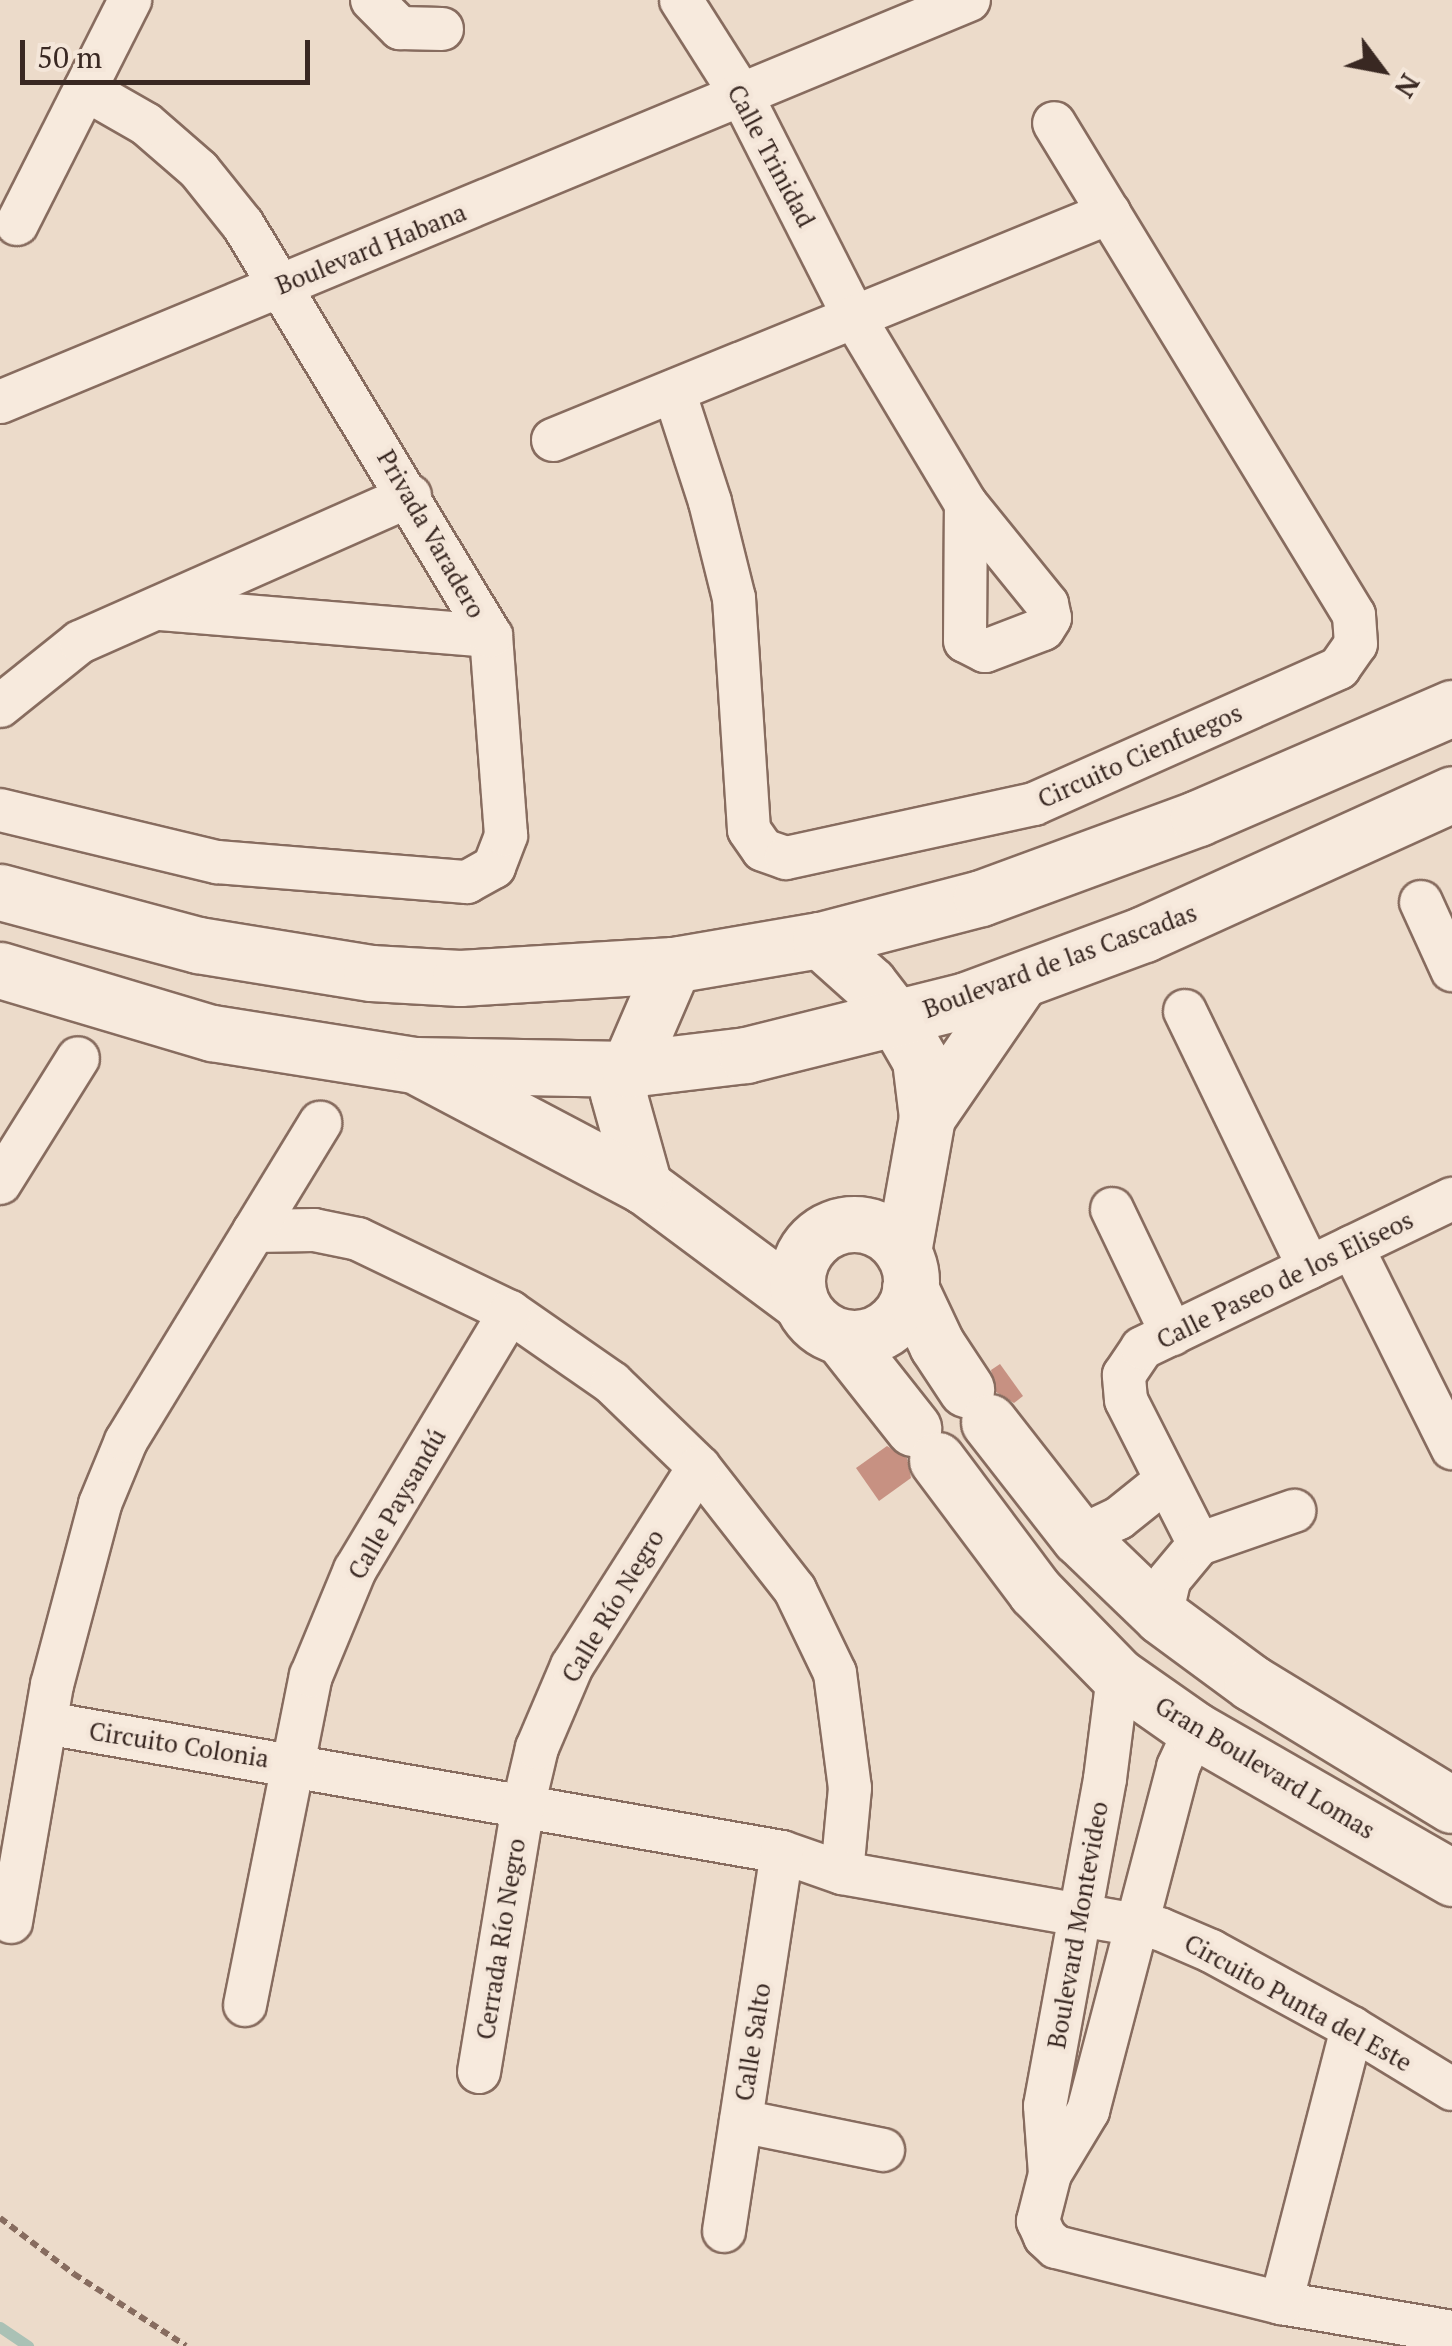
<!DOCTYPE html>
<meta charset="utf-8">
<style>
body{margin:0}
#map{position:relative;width:1452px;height:2346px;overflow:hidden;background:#ecdbca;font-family:"PT Serif",serif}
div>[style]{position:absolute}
.stream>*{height:11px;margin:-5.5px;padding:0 5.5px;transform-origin:5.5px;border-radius:5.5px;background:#aac1b5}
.building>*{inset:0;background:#c79182}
.path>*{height:6px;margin-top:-3px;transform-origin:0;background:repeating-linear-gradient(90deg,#876c5f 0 8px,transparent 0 13px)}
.roads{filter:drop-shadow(2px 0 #876c5f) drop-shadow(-2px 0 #876c5f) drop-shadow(0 2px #876c5f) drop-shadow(0 -2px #876c5f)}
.street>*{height:42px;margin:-21px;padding:0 21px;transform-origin:21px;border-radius:21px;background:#f7eadd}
.secondary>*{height:55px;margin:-27.5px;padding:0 27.5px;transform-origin:27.5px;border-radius:27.5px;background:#f7eadd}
.secondary>.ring{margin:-27.5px;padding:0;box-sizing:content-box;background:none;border:55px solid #f7eadd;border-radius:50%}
span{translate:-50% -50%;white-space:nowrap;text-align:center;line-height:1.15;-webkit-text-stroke:9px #f4e6d9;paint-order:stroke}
.street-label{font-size:25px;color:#392822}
.north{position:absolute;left:1332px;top:20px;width:100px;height:100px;-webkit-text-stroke:8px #f4e6d9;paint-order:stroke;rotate:122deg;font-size:28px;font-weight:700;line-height:40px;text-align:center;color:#392822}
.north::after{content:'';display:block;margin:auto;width:35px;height:45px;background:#392822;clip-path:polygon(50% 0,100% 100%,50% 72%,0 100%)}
.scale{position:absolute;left:20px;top:40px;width:290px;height:45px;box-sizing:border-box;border:5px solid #392822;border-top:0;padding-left:12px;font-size:30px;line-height:35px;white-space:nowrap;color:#392822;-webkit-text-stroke:8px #f4e6d9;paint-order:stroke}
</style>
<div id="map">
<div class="stream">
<i style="left:0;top:2327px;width:34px;rotate:34deg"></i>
</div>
<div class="building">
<i style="clip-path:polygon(1000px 1364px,1023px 1396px,1014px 1403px,996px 1392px,991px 1370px)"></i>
<i style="clip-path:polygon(887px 1446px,907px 1458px,911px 1478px,879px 1501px,856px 1468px)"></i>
</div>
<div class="path">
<i style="left:0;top:2218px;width:93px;rotate:37.1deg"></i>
<i style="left:74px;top:2274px;width:133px;rotate:32.7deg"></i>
</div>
<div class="roads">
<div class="street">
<i style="left:372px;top:0;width:40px;rotate:45deg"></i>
<i style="left:400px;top:28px;width:42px;rotate:1.4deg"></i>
<i style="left:681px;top:0;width:114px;rotate:57.6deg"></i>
<i style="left:742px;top:96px;width:248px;rotate:63.1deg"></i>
<i style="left:854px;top:317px;width:218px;rotate:59.1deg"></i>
<i style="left:966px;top:504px;width:129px;rotate:51deg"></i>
<i style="left:1047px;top:604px;width:14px;rotate:78deg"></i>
<i style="left:1050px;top:618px;width:13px;rotate:122deg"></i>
<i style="left:1043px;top:629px;width:62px;rotate:159.2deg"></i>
<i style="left:985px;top:651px;width:22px;rotate:-153deg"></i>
<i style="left:965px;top:641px;width:137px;rotate:-89.6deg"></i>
<i style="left:17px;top:224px;width:251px;rotate:-63.2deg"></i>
<i style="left:674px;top:391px;width:117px;rotate:72deg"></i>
<i style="left:710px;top:502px;width:99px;rotate:76deg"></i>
<i style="left:734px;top:598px;width:232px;rotate:86.3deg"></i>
<i style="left:749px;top:830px;width:24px;rotate:55deg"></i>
<i style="left:763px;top:850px;width:24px;rotate:19deg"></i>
<i style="left:786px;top:858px;width:254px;rotate:-12.3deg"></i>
<i style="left:1034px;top:804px;width:334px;rotate:-24deg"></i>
<i style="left:1339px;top:668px;width:29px;rotate:-55deg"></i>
<i style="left:1356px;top:644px;width:29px;rotate:-94deg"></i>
<i style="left:1354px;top:615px;width:576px;rotate:-121.37deg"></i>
<i style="left:0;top:402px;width:1049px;rotate:-22.53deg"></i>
<i style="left:553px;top:440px;width:601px;rotate:-22.21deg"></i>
<i style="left:160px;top:609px;width:332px;rotate:4.7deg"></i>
<i style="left:0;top:706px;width:102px;rotate:-38.7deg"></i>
<i style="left:80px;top:642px;width:361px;rotate:-23.9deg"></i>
<i style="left:0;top:810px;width:223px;rotate:13.5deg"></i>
<i style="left:217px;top:862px;width:251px;rotate:4.6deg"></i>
<i style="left:467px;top:882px;width:31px;rotate:-29deg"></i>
<i style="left:494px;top:867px;width:34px;rotate:-69deg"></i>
<i style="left:506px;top:835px;width:200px;rotate:-94.3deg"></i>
<i style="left:491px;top:636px;width:480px;rotate:-121.1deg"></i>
<i style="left:243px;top:225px;width:70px;rotate:-128.7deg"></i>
<i style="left:199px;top:170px;width:70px;rotate:-139deg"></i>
<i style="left:146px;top:124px;width:70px;rotate:-150.2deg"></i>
<i style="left:1421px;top:902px;width:75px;rotate:65.5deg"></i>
<i style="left:1185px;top:1011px;width:285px;rotate:64.2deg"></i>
<i style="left:0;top:1183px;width:147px;rotate:-58deg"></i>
<i style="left:1112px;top:1209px;width:139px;rotate:64.4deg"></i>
<i style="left:254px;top:1231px;width:60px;rotate:-1deg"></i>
<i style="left:314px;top:1230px;width:45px;rotate:11.6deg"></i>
<i style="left:358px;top:1239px;width:169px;rotate:25.7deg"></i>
<i style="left:510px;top:1312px;width:124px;rotate:34.8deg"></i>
<i style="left:612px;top:1383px;width:121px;rotate:44deg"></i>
<i style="left:699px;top:1467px;width:156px;rotate:52deg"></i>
<i style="left:795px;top:1590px;width:92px;rotate:64.3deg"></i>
<i style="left:835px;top:1673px;width:116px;rotate:82.6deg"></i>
<i style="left:850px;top:1788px;width:85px;rotate:95.4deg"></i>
<i style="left:1352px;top:1247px;width:225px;rotate:63.5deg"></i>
<i style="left:1079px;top:1537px;width:44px;rotate:-25.4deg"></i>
<i style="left:1119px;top:1518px;width:59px;rotate:-38.8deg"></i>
<i style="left:1199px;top:1544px;width:161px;rotate:-116.9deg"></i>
<i style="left:1126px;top:1400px;width:25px;rotate:-95deg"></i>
<i style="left:1124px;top:1375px;width:32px;rotate:-56deg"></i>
<i style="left:1142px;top:1348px;width:344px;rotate:-25.7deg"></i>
<i style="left:1161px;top:1616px;width:37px;rotate:-77deg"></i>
<i style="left:1169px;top:1580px;width:47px;rotate:-50.2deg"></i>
<i style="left:1199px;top:1544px;width:101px;rotate:-19.2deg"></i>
<i style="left:1118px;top:1676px;width:104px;rotate:97.2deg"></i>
<i style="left:1105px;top:1779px;width:332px;rotate:100.4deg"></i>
<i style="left:1045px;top:2106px;width:68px;rotate:85.8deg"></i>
<i style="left:1050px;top:2174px;width:49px;rotate:104.3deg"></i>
<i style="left:1038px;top:2221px;width:17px;rotate:66deg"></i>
<i style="left:1045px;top:2237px;width:15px;rotate:42deg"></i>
<i style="left:1056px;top:2247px;width:232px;rotate:14deg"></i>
<i style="left:1281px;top:2303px;width:173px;rotate:9.6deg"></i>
<i style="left:46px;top:1723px;width:747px;rotate:9.94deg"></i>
<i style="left:782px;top:1852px;width:64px;rotate:19.3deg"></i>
<i style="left:842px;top:1873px;width:323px;rotate:10deg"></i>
<i style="left:1160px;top:1929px;width:56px;rotate:23.3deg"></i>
<i style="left:1211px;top:1951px;width:161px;rotate:28.6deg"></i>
<i style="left:1352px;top:2028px;width:117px;rotate:31.4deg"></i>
<i style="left:11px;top:1922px;width:241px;rotate:-80.2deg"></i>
<i style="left:52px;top:1685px;width:187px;rotate:-75.1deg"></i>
<i style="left:100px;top:1504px;width:68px;rotate:-67.6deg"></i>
<i style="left:126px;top:1441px;width:373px;rotate:-58.6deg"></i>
<i style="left:245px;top:2005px;width:336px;rotate:-78.7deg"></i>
<i style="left:311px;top:1676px;width:115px;rotate:-67.5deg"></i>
<i style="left:355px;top:1570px;width:301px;rotate:-59deg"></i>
<i style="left:479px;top:2072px;width:269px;rotate:-80.6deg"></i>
<i style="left:523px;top:1807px;width:61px;rotate:-76.7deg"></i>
<i style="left:537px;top:1748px;width:89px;rotate:-66.9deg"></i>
<i style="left:572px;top:1666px;width:236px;rotate:-57.5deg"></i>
<i style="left:741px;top:2121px;width:145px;rotate:11.5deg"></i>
<i style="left:1050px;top:2174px;width:74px;rotate:-58.9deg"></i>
<i style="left:1088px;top:2111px;width:356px;rotate:-75.3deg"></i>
<i style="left:1178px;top:1767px;width:41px;rotate:-65.3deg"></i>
<i style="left:724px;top:2231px;width:383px;rotate:-81.3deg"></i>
<i style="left:1281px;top:2303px;width:284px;rotate:-75.5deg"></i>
</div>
<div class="secondary">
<i style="left:0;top:892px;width:205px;rotate:15deg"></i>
<i style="left:198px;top:945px;width:175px;rotate:9.2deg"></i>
<i style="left:371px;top:973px;width:89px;rotate:3.2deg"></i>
<i style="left:460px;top:978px;width:213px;rotate:-3.5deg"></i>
<i style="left:673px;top:965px;width:149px;rotate:-9.7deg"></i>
<i style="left:820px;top:940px;width:166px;rotate:-14.6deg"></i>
<i style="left:981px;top:898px;width:231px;rotate:-20.2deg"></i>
<i style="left:1198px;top:818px;width:277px;rotate:-23.4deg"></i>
<i style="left:820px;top:940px;width:66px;rotate:41.9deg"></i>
<i style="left:869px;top:984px;width:46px;rotate:52.1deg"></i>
<i style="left:897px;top:1020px;width:46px;rotate:60.1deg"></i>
<i style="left:920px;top:1060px;width:57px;rotate:83deg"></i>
<i style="left:927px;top:1117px;width:137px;rotate:100.1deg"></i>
<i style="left:673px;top:965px;width:139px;rotate:113.3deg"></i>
<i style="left:618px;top:1093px;width:97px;rotate:74.4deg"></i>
<i style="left:644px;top:1186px;width:193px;rotate:36.6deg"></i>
<i style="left:0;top:970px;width:221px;rotate:16.6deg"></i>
<i style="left:212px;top:1033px;width:206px;rotate:9deg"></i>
<i style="left:415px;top:1065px;width:214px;rotate:1.1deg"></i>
<i style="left:629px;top:1069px;width:118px;rotate:-6.8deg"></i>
<i style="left:746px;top:1055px;width:227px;rotate:-14deg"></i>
<i style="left:966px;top:1000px;width:190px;rotate:-20.3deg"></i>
<i style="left:1144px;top:934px;width:338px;rotate:-24.4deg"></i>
<i style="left:422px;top:1069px;width:251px;rotate:27.8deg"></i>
<i style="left:927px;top:1117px;width:165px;rotate:-55.6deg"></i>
<i class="ring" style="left:797px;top:1224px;width:59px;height:59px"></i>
<i style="left:910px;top:1288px;width:63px;rotate:64.7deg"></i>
<i style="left:937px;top:1345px;width:53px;rotate:56.6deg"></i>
<i style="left:842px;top:1338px;width:115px;rotate:51.7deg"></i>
<i style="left:989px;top:1422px;width:146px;rotate:52deg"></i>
<i style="left:1079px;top:1537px;width:114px;rotate:43.9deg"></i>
<i style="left:1161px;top:1616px;width:113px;rotate:36.4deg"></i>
<i style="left:1252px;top:1683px;width:234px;rotate:31.4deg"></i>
<i style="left:937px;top:1460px;width:164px;rotate:53.2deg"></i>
<i style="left:1035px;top:1591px;width:119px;rotate:45.7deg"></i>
<i style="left:1118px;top:1676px;width:94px;rotate:35deg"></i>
<i style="left:1195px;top:1730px;width:297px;rotate:29.9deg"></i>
</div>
</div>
<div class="street-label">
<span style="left:771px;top:156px;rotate:62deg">Calle Trinidad</span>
<span style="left:371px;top:249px;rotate:-22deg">Boulevard Habana</span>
<span style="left:431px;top:534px;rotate:60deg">Privada Varadero</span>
<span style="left:1140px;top:756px;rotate:-24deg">Circuito Cienfuegos</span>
<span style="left:1060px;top:961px;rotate:-20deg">Boulevard de las Cascadas</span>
<span style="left:1285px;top:1280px;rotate:-26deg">Calle Paseo de los Eliseos</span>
<span style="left:397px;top:1504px;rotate:-60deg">Calle Paysandú</span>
<span style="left:613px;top:1606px;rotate:-59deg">Calle Río Negro</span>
<span style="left:179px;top:1745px;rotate:9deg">Circuito Colonia</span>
<span style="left:1265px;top:1768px;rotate:31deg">Gran Boulevard Lomas</span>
<span style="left:1078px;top:1925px;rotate:-80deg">Boulevard Montevideo</span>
<span style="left:501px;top:1939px;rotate:-81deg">Cerrada Río Negro</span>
<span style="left:1298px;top:2003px;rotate:29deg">Circuito Punta del Este</span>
<span style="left:753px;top:2042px;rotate:-81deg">Calle Salto</span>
</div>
<div class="north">N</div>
<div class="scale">50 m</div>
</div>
